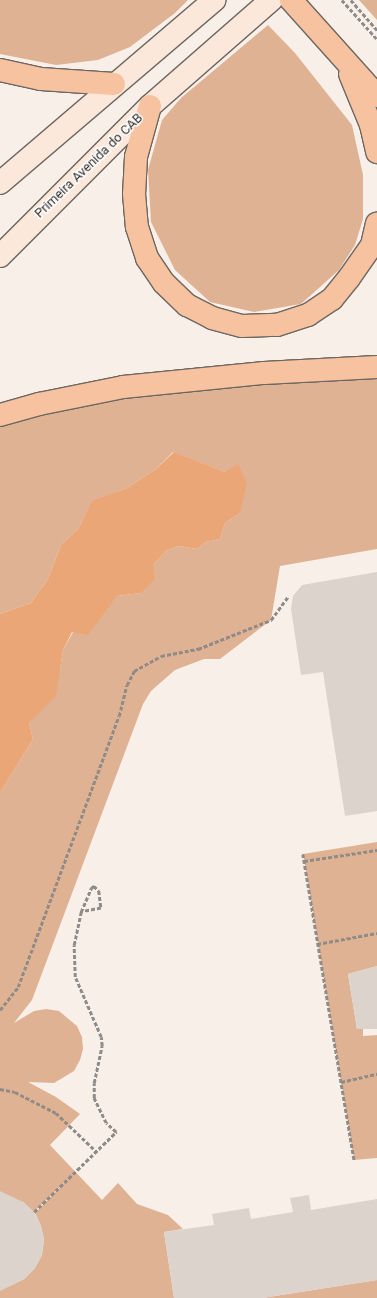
<!DOCTYPE html>
<style>
body{margin:0}
#map{position:relative;width:377px;height:1298px;overflow:hidden;background:#f8efe9;font-family:Roboto,sans-serif}
div>[style]{position:absolute}
.green>*{inset:0;background:#e0b294}
.water>*{inset:0;background:#eaa677}
.building>*{inset:0;background:#dcd3cd}
.path>*{height:2.5px;margin-top:-1.25px;transform-origin:0;background:repeating-linear-gradient(90deg,#918b87 0 4px,transparent 0 6px)}
.roads{filter:drop-shadow(1px 0 #6d6661) drop-shadow(-1px 0 #6d6661) drop-shadow(0 1px #6d6661) drop-shadow(0 -1px #6d6661)}
.secondary>*{height:22px;margin:-11px;padding:0 11px;transform-origin:11px;border-radius:11px;background:#fce8db}
.trunk>*{height:22px;margin:-11px;padding:0 11px;transform-origin:11px;border-radius:11px;background:#f6c29f}
span{translate:-50% -50%;white-space:nowrap;text-align:center;line-height:1.15;-webkit-text-stroke:3px #fefefe;paint-order:stroke}
.street-label{font-size:13px;color:#302c2a}
</style>
<div id="map">
<div class="green">
<i style="clip-path:polygon(0 0,188px 0,175px 13px,130px 47px,98px 60px,56px 65px,0 54px)"></i>
<i style="clip-path:polygon(359px 0,377px 0,377px 20px)"></i>
<i style="clip-path:polygon(268px 25px,295px 53px,352px 125px,363px 175px,363px 219px,355px 245px,339px 270px,301px 304px,254px 312px,210px 302px,175px 270px,151px 222px,148px 170px,162px 120px,181px 98px)"></i>
<i style="clip-path:polygon(377px 367px,377px 549px,280px 566px,271px 620px,220px 659px,204px 659px,175px 670px,151px 691px,143px 704px,32px 1000px,14px 1023px,34px 1011px,46px 1009px,59px 1011px,77px 1026px,82px 1037px,83px 1049px,80px 1060px,74px 1071px,54px 1083px,28px 1082px,56px 1097px,80px 1114px,50px 1145px,102px 1200px,118px 1183px,137px 1204px,168px 1215px,183px 1229px,164px 1232px,174px 1298px,0 1298px,0 1287px,10px 1286px,24px 1279px,35px 1268px,42px 1255px,44px 1240px,41px 1226px,35px 1213px,70px 1177px,34px 1212px,23px 1202px,0 1195px,0 793px,33px 739px,29px 723px,60px 669px,63px 650px,73px 632px,106px 609px,117px 596px,141px 593px,153px 565px,166px 551px,178px 546px,197px 549px,206px 542px,220px 539px,225px 523px,240px 513px,225px 472px,173px 452px,156px 469px,127px 488px,92px 502px,79px 528px,61px 545px,48px 579px,31px 603px,0 614px,0 415px,39px 404px)"></i>
<i style="clip-path:polygon(377px 842px,377px 966px,348px 974px,357px 1029px,363px 1029px,363px 1036px,377px 1035px,377px 1158px,354px 1160px,303px 854px)"></i>
<i style="clip-path:polygon(377px 1280px,377px 1298px,262px 1298px)"></i>
</div>
<div class="water">
<i style="clip-path:polygon(174px 452px,225px 472px,238px 464px,247px 483px,240px 513px,225px 523px,220px 539px,206px 542px,197px 549px,178px 546px,166px 551px,153px 565px,155px 579px,141px 593px,117px 596px,88px 635px,72px 632px,63px 650px,56px 696px,29px 723px,33px 739px,0 793px,0 614px,31px 603px,48px 579px,61px 545px,79px 528px,92px 501px,127px 488px,156px 469px)"></i>
</div>
<div class="building">
<i style="clip-path:polygon(377px 572px,377px 811px,345px 816px,323px 672px,301px 675px,291px 609px,293px 596px,302px 585px)"></i>
<i style="clip-path:polygon(377px 966px,377px 1029px,357px 1029px,348px 974px)"></i>
<i style="clip-path:polygon(0 1191px,23px 1202px,34px 1212px,41px 1226px,44px 1240px,42px 1255px,35px 1268px,24px 1279px,0 1291px)"></i>
<i style="clip-path:polygon(309px 1195px,311px 1210px,377px 1199px,377px 1280px,262px 1298px,174px 1298px,164px 1232px,214px 1225px,212px 1214px,249px 1208px,251px 1219px,293px 1212px,290px 1198px)"></i>
</div>
<div class="path">
<i style="left:342px;top:0;width:52px;rotate:48.1deg"></i>
<i style="left:351px;top:0;width:40px;rotate:49deg"></i>
<i style="left:303px;top:854px;width:310px;rotate:80.5deg"></i>
<i style="left:304px;top:861px;width:74px;rotate:-8.6deg"></i>
<i style="left:317px;top:944px;width:61px;rotate:-10.4deg"></i>
<i style="left:0;top:1010px;width:29px;rotate:-52deg"></i>
<i style="left:18px;top:987px;width:289px;rotate:-69.6deg"></i>
<i style="left:119px;top:716px;width:32px;rotate:-76deg"></i>
<i style="left:127px;top:685px;width:16px;rotate:-63deg"></i>
<i style="left:134px;top:671px;width:31px;rotate:-29deg"></i>
<i style="left:161px;top:656px;width:38px;rotate:-11deg"></i>
<i style="left:198px;top:649px;width:79px;rotate:-21.7deg"></i>
<i style="left:271px;top:620px;width:29px;rotate:-54deg"></i>
<i style="left:341px;top:1082px;width:37px;rotate:-13deg"></i>
<i style="left:0;top:1089px;width:15px;rotate:11deg"></i>
<i style="left:15px;top:1092px;width:46px;rotate:27.1deg"></i>
<i style="left:56px;top:1113px;width:55px;rotate:43.5deg"></i>
<i style="left:34px;top:1212px;width:115px;rotate:-44.3deg"></i>
<i style="left:116px;top:1132px;width:13px;rotate:-138deg"></i>
<i style="left:106px;top:1123px;width:28px;rotate:-116deg"></i>
<i style="left:94px;top:1098px;width:15px;rotate:-90deg"></i>
<i style="left:94px;top:1083px;width:38px;rotate:-78deg"></i>
<i style="left:102px;top:1046px;width:9px;rotate:-96deg"></i>
<i style="left:101px;top:1037px;width:65px;rotate:-113.4deg"></i>
<i style="left:75px;top:977px;width:32px;rotate:-92deg"></i>
<i style="left:74px;top:945px;width:34px;rotate:-78deg"></i>
<i style="left:81px;top:912px;width:26px;rotate:-67deg"></i>
<i style="left:91px;top:888px;width:4px;rotate:-34deg"></i>
<i style="left:94px;top:886px;width:7px;rotate:45deg"></i>
<i style="left:99px;top:891px;width:17px;rotate:83deg"></i>
<i style="left:101px;top:908px;width:20px;rotate:169deg"></i>
</div>
<div class="roads">
<div class="secondary">
<i style="left:0;top:183px;width:282px;rotate:-40.5deg"></i>
<i style="left:0;top:256px;width:212px;rotate:-45deg"></i>
<i style="left:150px;top:106px;width:161px;rotate:-41.2deg"></i>
</div>
<div class="trunk">
<i style="left:291px;top:0;width:129px;rotate:48.1deg"></i>
<i style="left:0;top:70px;width:42px;rotate:12.4deg"></i>
<i style="left:41px;top:79px;width:73px;rotate:3.9deg"></i>
<i style="left:350px;top:74px;width:55px;rotate:67.6deg"></i>
<i style="left:371px;top:125px;width:28px;rotate:77deg"></i>
<i style="left:150px;top:106px;width:53px;rotate:105.4deg"></i>
<i style="left:136px;top:157px;width:37px;rotate:93deg"></i>
<i style="left:134px;top:194px;width:33px;rotate:85deg"></i>
<i style="left:137px;top:227px;width:33px;rotate:72deg"></i>
<i style="left:147px;top:258px;width:30px;rotate:56deg"></i>
<i style="left:164px;top:283px;width:32px;rotate:44deg"></i>
<i style="left:187px;top:305px;width:28px;rotate:27deg"></i>
<i style="left:212px;top:318px;width:31px;rotate:15deg"></i>
<i style="left:242px;top:326px;width:35px;rotate:-2deg"></i>
<i style="left:277px;top:325px;width:33px;rotate:-18deg"></i>
<i style="left:308px;top:315px;width:29px;rotate:-34deg"></i>
<i style="left:332px;top:299px;width:27px;rotate:-51deg"></i>
<i style="left:349px;top:278px;width:40px;rotate:-55.1deg"></i>
<i style="left:372px;top:245px;width:22px;rotate:-77deg"></i>
<i style="left:0;top:415px;width:41px;rotate:-15.8deg"></i>
<i style="left:39px;top:404px;width:86px;rotate:-11.4deg"></i>
<i style="left:123px;top:387px;width:142px;rotate:-5.7deg"></i>
<i style="left:264px;top:373px;width:113px;rotate:-3deg"></i>
</div>
</div>
<div class="street-label">
<span style="left:89px;top:166px;rotate:-44deg">Primeira Avenida do CAB</span>
</div>
</div>
